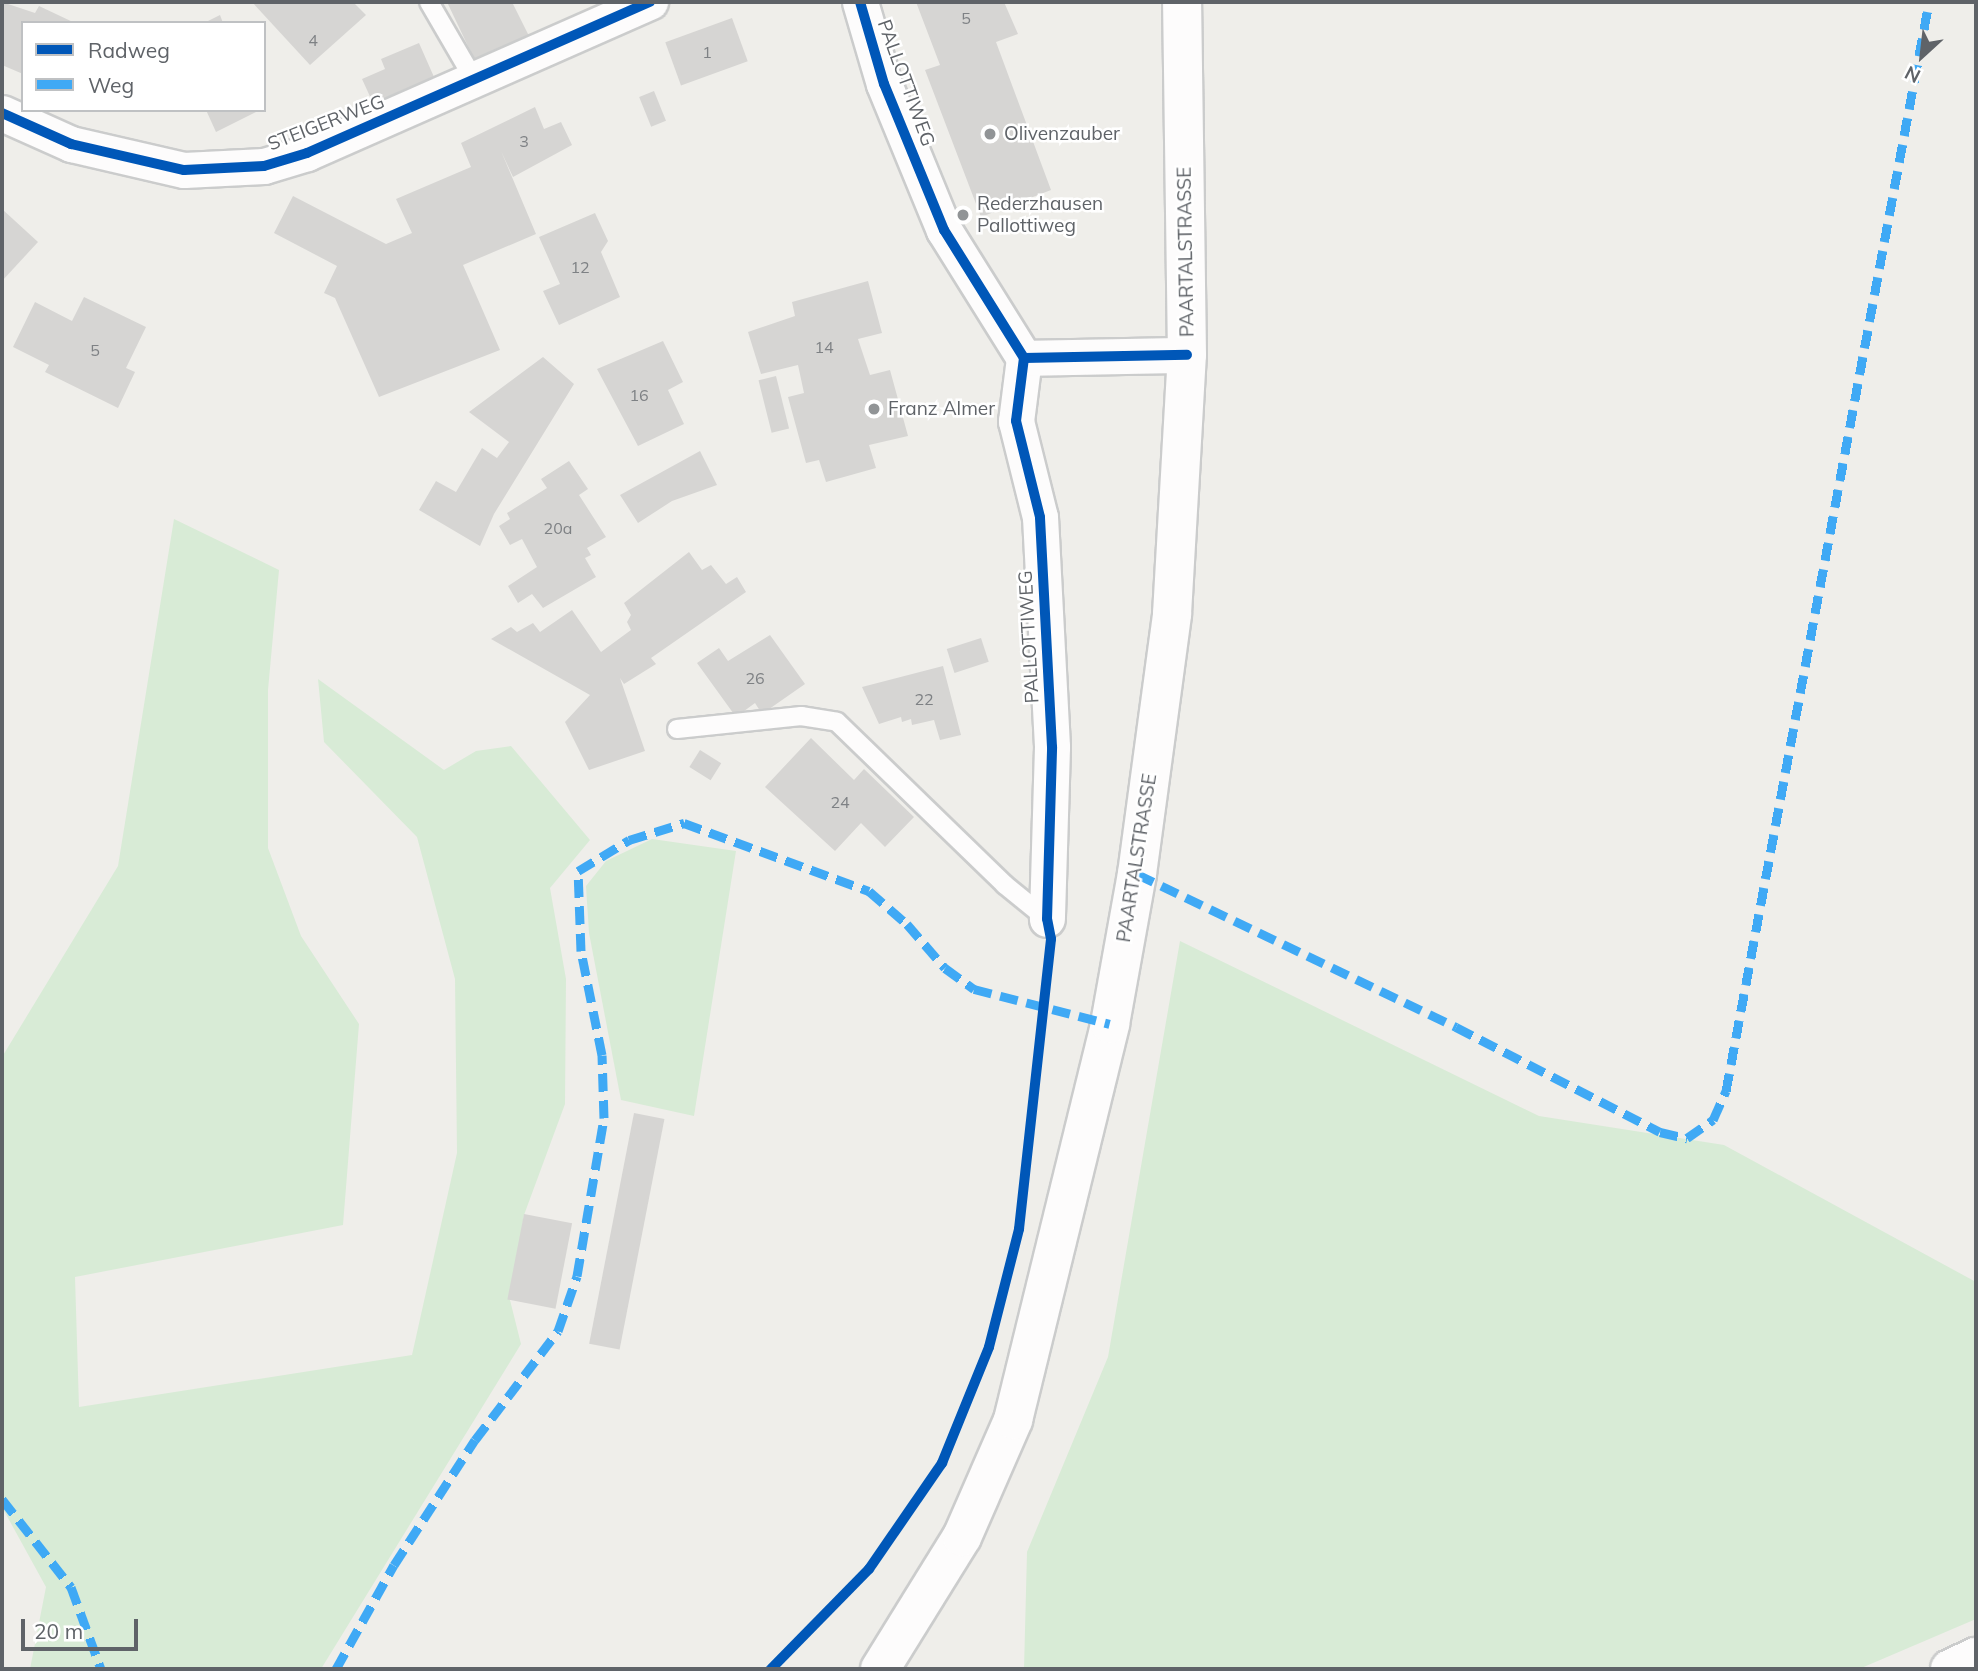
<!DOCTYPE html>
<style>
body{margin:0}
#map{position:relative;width:1978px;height:1671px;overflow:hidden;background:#efeeea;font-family:Mulish,sans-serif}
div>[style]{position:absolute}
.green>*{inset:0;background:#d8ebd6}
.building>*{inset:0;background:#d6d5d3;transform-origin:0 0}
.roads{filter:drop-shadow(2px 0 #cbcccc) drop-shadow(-2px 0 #cbcccc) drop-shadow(0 2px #cbcccc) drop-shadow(0 -2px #cbcccc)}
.lane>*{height:18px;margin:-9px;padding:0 9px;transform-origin:9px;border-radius:9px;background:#fdfcfc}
.street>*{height:35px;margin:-17.5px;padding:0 17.5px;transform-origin:17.5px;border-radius:17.5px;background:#fdfcfc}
.secondary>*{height:38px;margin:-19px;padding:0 19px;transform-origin:19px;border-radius:19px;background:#fdfcfc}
.quiet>*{height:9px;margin-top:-4.5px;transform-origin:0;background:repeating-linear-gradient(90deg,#3fa9f5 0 18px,transparent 0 27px)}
.cycleway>*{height:10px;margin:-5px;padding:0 5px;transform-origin:5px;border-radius:5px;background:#0057b8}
.dots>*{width:19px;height:19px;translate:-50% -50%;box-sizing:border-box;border:4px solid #fff;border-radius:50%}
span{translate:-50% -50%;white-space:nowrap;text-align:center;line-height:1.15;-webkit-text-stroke:5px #fff;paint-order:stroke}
.number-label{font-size:16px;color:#7e8184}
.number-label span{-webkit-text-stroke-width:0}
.street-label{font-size:19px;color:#5f6368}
.poi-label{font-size:19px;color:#5f6368}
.left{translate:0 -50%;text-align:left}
.frame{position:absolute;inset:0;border:4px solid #5f6368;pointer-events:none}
.legend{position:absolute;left:21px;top:21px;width:245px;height:91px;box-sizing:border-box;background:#fff;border:2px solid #bfc1c3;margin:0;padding:9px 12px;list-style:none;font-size:21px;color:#5f6368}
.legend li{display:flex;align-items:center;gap:14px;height:35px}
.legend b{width:35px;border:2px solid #bfc1c3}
.north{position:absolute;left:1887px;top:21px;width:70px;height:70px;-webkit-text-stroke:5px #fff;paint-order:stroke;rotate:207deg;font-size:19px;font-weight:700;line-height:28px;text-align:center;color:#5f6368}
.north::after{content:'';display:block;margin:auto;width:24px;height:32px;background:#5f6368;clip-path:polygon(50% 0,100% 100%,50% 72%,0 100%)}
.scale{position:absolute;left:21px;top:1619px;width:117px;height:32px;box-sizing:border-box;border:4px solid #5f6368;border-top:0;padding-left:9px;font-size:21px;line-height:24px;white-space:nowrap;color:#5f6368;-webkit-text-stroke:5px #fff;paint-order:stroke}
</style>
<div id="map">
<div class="green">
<i style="clip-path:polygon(174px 519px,279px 570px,268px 690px,268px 848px,301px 936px,359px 1024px,343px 1225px,75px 1277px,79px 1407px,412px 1355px,457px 1153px,455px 979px,417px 837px,324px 742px,318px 679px,444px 770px,476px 751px,511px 746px,590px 840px,550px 888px,566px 979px,565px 1104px,524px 1215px,510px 1300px,521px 1344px,321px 1669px,30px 1669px,46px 1587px,2px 1507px,2px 1057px,118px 866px)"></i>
<i style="clip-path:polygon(652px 839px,736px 851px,694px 1116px,621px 1100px,589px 933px,586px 886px,606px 861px)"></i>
<i style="clip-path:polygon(1180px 941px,1539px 1116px,1724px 1145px,1976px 1282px,1976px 1619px,1859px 1669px,1024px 1669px,1027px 1552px,1108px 1357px)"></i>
</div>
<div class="building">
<i style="clip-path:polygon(2px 2px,35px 13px,39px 6px,75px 23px,23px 23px,23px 74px,2px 65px)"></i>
<i style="clip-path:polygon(252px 2px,353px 2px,366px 15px,310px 65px)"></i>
<i style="clip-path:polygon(447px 2px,512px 2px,530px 38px,476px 63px)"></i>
<i style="clip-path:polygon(916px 2px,1004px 2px,1018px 34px,996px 42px,1051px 190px,981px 217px,925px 70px,940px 65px)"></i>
<i style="clip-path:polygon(220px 15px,223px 23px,204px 23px)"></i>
<i style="left:732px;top:18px;width:46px;height:71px;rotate:70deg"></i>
<i style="clip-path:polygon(419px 43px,434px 77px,373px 103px,362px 79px,385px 69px,381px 59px)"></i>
<i style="left:654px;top:91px;width:32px;height:16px;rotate:68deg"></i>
<i style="clip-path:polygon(535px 107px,544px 129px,561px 122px,572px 145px,513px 177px,501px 151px,536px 234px,463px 265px,500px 350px,379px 397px,335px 298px,324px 293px,337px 266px,274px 233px,293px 196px,386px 244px,412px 233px,396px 199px,471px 167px,461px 143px)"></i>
<i style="clip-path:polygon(206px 110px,260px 110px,216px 132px)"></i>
<i style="clip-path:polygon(2px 209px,38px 242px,2px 281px)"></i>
<i style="clip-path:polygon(595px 213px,608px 241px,601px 252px,620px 297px,559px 325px,543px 291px,560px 284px,539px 237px)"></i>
<i style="clip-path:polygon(868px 281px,882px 333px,858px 339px,870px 375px,890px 370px,908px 436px,869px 445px,876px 468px,826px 482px,819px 460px,806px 463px,788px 397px,804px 393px,798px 365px,761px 374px,748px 332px,795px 316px,792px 302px)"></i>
<i style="clip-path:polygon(84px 297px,146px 327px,126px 368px,135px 372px,118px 408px,45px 372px,49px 365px,13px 347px,35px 302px,72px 321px)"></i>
<i style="clip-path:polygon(663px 341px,683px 382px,668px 390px,684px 424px,638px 446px,597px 369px)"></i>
<i style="clip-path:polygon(543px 357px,574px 384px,494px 514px,480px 546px,419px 510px,436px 481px,456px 492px,482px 448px,497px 458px,509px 442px,469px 412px)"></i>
<i style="left:776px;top:376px;width:54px;height:18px;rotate:76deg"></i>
<i style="clip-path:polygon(700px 451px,717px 485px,672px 501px,638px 523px,620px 495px)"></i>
<i style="clip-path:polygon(569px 461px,588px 489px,579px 495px,606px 537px,587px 548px,591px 555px,585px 558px,596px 577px,543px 608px,532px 594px,518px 603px,508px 586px,537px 567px,522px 539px,510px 545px,499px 526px,510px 519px,507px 513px,547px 488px,541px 479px)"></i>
<i style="clip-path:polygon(689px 552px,702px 570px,711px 565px,726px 584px,737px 577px,746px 592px,651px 658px,656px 664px,624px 684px,620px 678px,645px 751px,589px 770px,565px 722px,590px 695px,491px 639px,511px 627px,517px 632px,533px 623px,540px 632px,572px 610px,601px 652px,631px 630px,627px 622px,631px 615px,624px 603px)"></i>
<i style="clip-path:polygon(770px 635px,805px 684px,762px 714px,755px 703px,736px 717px,697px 663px,719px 648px,728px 661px)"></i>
<i style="left:981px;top:638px;width:25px;height:36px;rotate:72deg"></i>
<i style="clip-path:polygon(943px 666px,961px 735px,940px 740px,934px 720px,912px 725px,911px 719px,902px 722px,901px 717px,879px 724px,862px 687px)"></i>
<i style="clip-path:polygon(811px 738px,854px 780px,864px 769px,914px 817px,885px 847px,861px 823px,835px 851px,765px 787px)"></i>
<i style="left:700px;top:750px;width:25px;height:20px;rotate:32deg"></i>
<i style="left:634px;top:1113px;width:31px;height:235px;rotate:11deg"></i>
<i style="left:524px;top:1214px;width:49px;height:87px;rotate:11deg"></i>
</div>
<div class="roads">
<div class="lane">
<i style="left:429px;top:2px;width:91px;rotate:59.8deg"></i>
<i style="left:677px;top:729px;width:125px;rotate:-6deg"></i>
<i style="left:801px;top:716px;width:36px;rotate:9deg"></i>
<i style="left:837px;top:722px;width:234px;rotate:44.1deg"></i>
<i style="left:1005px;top:885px;width:54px;rotate:39deg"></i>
</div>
<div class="street">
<i style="left:860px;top:2px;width:85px;rotate:73.7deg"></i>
<i style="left:884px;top:84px;width:158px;rotate:67.7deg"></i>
<i style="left:944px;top:230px;width:151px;rotate:58deg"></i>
<i style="left:1024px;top:358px;width:64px;rotate:97.2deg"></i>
<i style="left:1016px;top:421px;width:99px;rotate:76deg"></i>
<i style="left:1040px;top:517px;width:230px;rotate:87deg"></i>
<i style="left:1052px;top:747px;width:172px;rotate:91.7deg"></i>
<i style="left:2px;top:113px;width:76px;rotate:24.2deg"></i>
<i style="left:71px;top:144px;width:116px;rotate:13deg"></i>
<i style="left:184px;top:170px;width:80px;rotate:-2.9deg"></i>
<i style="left:264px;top:166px;width:45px;rotate:-16.8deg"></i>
<i style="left:307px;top:153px;width:375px;rotate:-23.8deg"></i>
<i style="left:1024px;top:358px;width:163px;rotate:-1.1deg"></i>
</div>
<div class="secondary">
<i style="left:880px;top:1669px;width:155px;rotate:-58.2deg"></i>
<i style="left:962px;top:1537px;width:128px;rotate:-66.4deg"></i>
<i style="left:1013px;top:1420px;width:408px;rotate:-76.2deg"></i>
<i style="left:1110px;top:1024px;width:152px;rotate:-79.8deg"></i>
<i style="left:1137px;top:874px;width:262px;rotate:-82.3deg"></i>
<i style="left:1172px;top:614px;width:259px;rotate:-86.7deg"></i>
<i style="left:1187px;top:355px;width:353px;rotate:-90.8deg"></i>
<i style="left:1950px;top:1669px;width:29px;rotate:-25deg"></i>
</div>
</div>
<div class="quiet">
<i style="left:1137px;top:874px;width:354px;rotate:25.6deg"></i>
<i style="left:1456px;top:1027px;width:229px;rotate:27.2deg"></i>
<i style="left:1660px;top:1132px;width:28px;rotate:13deg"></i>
<i style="left:1687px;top:1138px;width:32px;rotate:-35deg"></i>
<i style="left:1713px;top:1120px;width:32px;rotate:-66deg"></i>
<i style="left:1726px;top:1091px;width:1108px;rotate:-79.44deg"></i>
<i style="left:2px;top:1499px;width:112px;rotate:51.9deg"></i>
<i style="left:71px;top:1587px;width:87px;rotate:69.9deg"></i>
<i style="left:336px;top:1669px;width:119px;rotate:-60.9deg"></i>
<i style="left:394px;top:1565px;width:149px;rotate:-57.1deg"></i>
<i style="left:475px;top:1440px;width:137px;rotate:-52.7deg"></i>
<i style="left:558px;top:1331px;width:58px;rotate:-70.9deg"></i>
<i style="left:577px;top:1276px;width:160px;rotate:-80.3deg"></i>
<i style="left:604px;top:1118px;width:63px;rotate:-91.8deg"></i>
<i style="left:602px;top:1055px;width:106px;rotate:-101.4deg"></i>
<i style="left:581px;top:951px;width:80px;rotate:-92.1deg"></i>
<i style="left:578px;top:871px;width:60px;rotate:-31.3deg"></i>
<i style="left:629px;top:840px;width:58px;rotate:-17.2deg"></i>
<i style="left:684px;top:823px;width:197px;rotate:20.2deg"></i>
<i style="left:869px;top:891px;width:50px;rotate:41deg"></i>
<i style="left:907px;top:924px;width:58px;rotate:49.2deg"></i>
<i style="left:945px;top:968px;width:36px;rotate:36deg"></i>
<i style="left:974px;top:989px;width:140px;rotate:14.4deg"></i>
</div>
<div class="cycleway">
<i style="left:2px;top:113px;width:76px;rotate:24.2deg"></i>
<i style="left:71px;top:144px;width:116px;rotate:13deg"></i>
<i style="left:184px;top:170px;width:80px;rotate:-2.9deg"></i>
<i style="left:264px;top:166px;width:45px;rotate:-16.8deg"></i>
<i style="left:307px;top:153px;width:375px;rotate:-23.8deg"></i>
<i style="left:1024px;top:358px;width:163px;rotate:-1.1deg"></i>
<i style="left:771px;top:1669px;width:140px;rotate:-45.6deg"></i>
<i style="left:869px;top:1569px;width:129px;rotate:-55.4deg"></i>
<i style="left:942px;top:1463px;width:125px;rotate:-67.9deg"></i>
<i style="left:989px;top:1347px;width:122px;rotate:-75.7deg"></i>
<i style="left:1019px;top:1229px;width:292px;rotate:-83.7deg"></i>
<i style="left:1051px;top:939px;width:20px;rotate:-101deg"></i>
<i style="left:1047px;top:919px;width:172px;rotate:-88.3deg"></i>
<i style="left:1052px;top:747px;width:230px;rotate:-93deg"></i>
<i style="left:1040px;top:517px;width:99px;rotate:-104deg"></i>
<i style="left:1016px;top:421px;width:64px;rotate:-82.8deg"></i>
<i style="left:1024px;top:358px;width:151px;rotate:-122deg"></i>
<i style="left:944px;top:230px;width:158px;rotate:-112.3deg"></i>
<i style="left:884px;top:84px;width:85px;rotate:-106.3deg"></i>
</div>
<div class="dots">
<i style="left:990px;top:134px;background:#919496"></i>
<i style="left:963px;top:215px;background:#919496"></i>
<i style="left:874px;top:409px;background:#919496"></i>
</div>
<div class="number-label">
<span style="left:966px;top:18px">5</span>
<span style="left:313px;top:40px">4</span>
<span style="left:707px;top:52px">1</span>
<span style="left:524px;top:141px">3</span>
<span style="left:580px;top:267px">12</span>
<span style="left:824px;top:347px">14</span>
<span style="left:95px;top:350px">5</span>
<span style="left:639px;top:395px">16</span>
<span style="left:558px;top:528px">20a</span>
<span style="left:755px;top:678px">26</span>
<span style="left:924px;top:699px">22</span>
<span style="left:840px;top:802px">24</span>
</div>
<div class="street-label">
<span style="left:906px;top:83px;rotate:70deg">PALLOTTIWEG</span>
<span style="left:326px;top:123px;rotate:-21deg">STEIGERWEG</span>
<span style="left:1186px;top:252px;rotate:-91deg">PAARTALSTRASSE</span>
<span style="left:1029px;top:637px;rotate:-93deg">PALLOTTIWEG</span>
<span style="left:1137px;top:858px;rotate:-81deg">PAARTALSTRASSE</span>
</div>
<div class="poi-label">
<span class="left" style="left:1004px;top:134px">Olivenzauber</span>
<span class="left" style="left:977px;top:215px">Rederzhausen<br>Pallottiweg</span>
<span class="left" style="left:888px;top:409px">Franz Almer</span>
</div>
<div class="frame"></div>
<ul class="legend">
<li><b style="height:9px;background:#0057b8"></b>Radweg</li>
<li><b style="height:9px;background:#3fa9f5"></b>Weg</li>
</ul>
<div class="north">N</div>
<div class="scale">20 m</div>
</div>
